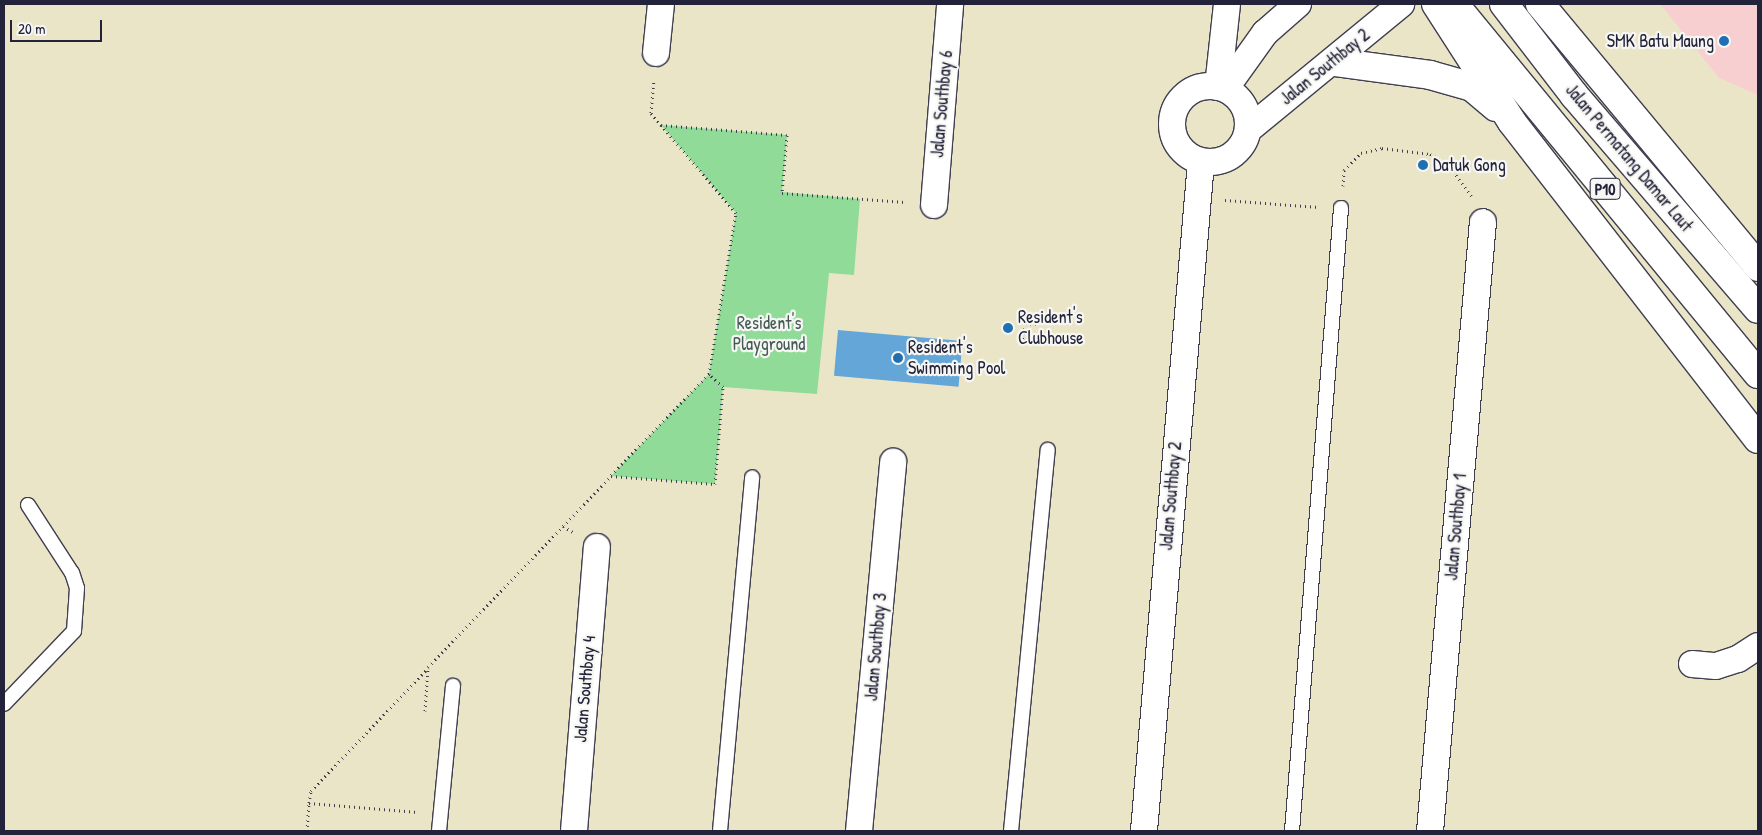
<!DOCTYPE html>
<style>
body{margin:0}
#map{position:relative;width:1762px;height:835px;overflow:hidden;background:#ebe5c8;font-family:"Patrick Hand",sans-serif}
div>[style]{position:absolute}
.built>*{inset:0;background:#f7cfd1}
.green>*{inset:0;background:#90db97}
.water>*{inset:0;background:#64a6d8;transform-origin:0 0}
.path>*{height:3px;margin-top:-1.5px;transform-origin:0;background:repeating-linear-gradient(90deg,#403f50 0 1px,transparent 0 5px)}
.roads{filter:drop-shadow(1px 0 #403f50) drop-shadow(-1px 0 #403f50) drop-shadow(0 1px #403f50) drop-shadow(0 -1px #403f50)}
.lane>*{height:14px;margin:-7px;padding:0 7px;transform-origin:7px;border-radius:7px;background:#fff}
.street>*{height:26px;margin:-13px;padding:0 13px;transform-origin:13px;border-radius:13px;background:#fff}
.street>.ring{margin:-13px;padding:0;box-sizing:content-box;background:none;border:26px solid #fff;border-radius:50%}
.secondary>*{height:28px;margin:-14px;padding:0 14px;transform-origin:14px;border-radius:14px;background:#fff}
.highway>*{height:28px;margin:-14px;padding:0 14px;transform-origin:14px;border-radius:14px;background:#fff}
.dots>*{width:14px;height:14px;translate:-50% -50%;box-sizing:border-box;border:2px solid #f6f6f2;border-radius:50%}
span{translate:-50% -50%;white-space:nowrap;text-align:center;line-height:1.15;-webkit-text-stroke:4.5px #f6f6f2;paint-order:stroke}
.shield-label span{padding:1px 4px;background:#f6f6f2;border:1px solid;border-radius:4px;-webkit-text-stroke-width:0}
.shield-label{font-size:16px;color:#22223b;font-weight:700}
.poi-label{font-size:18px;color:#22223b}
.right{translate:-100% -50%;text-align:right}
.left{translate:0 -50%;text-align:left}
.street-label{font-size:18px;color:#22223b}
.park-label{font-size:18px;color:#435a57}
.frame{position:absolute;inset:0;border:5px solid #22223b;pointer-events:none}
.scale{position:absolute;left:10px;top:20px;width:92px;height:22px;box-sizing:border-box;border:2px solid #22223b;border-top:0;padding-left:6px;font-size:15px;line-height:18px;white-space:nowrap;color:#22223b;-webkit-text-stroke:4px #f6f6f2;paint-order:stroke}
</style>
<div id="map">
<div class="built">
<i style="clip-path:polygon(1660px 4px,1758px 4px,1758px 95px,1719px 78px)"></i>
</div>
<div class="green">
<i style="clip-path:polygon(661px 125px,787px 135px,782px 192px,860px 199px,854px 275px,829px 273px,817px 394px,723px 387px,715px 484px,611px 476px,709px 374px,736px 213px)"></i>
</div>
<div class="water">
<i style="left:838px;top:330px;width:125px;height:46px;rotate:5deg"></i>
</div>
<div class="path">
<i style="left:661px;top:125px;width:126px;rotate:4.5deg"></i>
<i style="left:787px;top:135px;width:58px;rotate:94.9deg"></i>
<i style="left:782px;top:193px;width:123px;rotate:4.2deg"></i>
<i style="left:1343px;top:186px;width:16px;rotate:-86deg"></i>
<i style="left:1344px;top:170px;width:24px;rotate:-45deg"></i>
<i style="left:1361px;top:153px;width:22px;rotate:-13deg"></i>
<i style="left:1382px;top:148px;width:48px;rotate:7.1deg"></i>
<i style="left:1430px;top:154px;width:19px;rotate:28deg"></i>
<i style="left:1447px;top:163px;width:42px;rotate:53.7deg"></i>
<i style="left:1225px;top:200px;width:94px;rotate:4.3deg"></i>
<i style="left:1037px;top:340px;width:13px;rotate:-176deg"></i>
<i style="left:1024px;top:339px;width:16px;rotate:-86deg"></i>
<i style="left:1025px;top:323px;width:14px;rotate:4deg"></i>
<i style="left:611px;top:475px;width:141px;rotate:-45.9deg"></i>
<i style="left:563px;top:526px;width:12px;rotate:31deg"></i>
<i style="left:425px;top:711px;width:44px;rotate:-86.1deg"></i>
<i style="left:428px;top:667px;width:265px;rotate:-46.2deg"></i>
<i style="left:611px;top:476px;width:104px;rotate:4.4deg"></i>
<i style="left:715px;top:484px;width:97px;rotate:-85.3deg"></i>
<i style="left:723px;top:387px;width:19px;rotate:-137deg"></i>
<i style="left:709px;top:374px;width:163px;rotate:-80.5deg"></i>
<i style="left:736px;top:213px;width:131px;rotate:-130.4deg"></i>
<i style="left:651px;top:113px;width:32px;rotate:-85deg"></i>
<i style="left:309px;top:803px;width:12px;rotate:-81deg"></i>
<i style="left:311px;top:791px;width:170px;rotate:-46.4deg"></i>
<i style="left:307px;top:831px;width:28px;rotate:-86deg"></i>
<i style="left:309px;top:803px;width:109px;rotate:4.7deg"></i>
</div>
<div class="roads">
<div class="lane">
<i style="left:4px;top:704px;width:101px;rotate:-46.2deg"></i>
<i style="left:74px;top:631px;width:43px;rotate:-86deg"></i>
<i style="left:77px;top:588px;width:16px;rotate:-108deg"></i>
<i style="left:72px;top:573px;width:81px;rotate:-122.9deg"></i>
<i style="left:439px;top:831px;width:146px;rotate:-84.5deg"></i>
<i style="left:720px;top:831px;width:355px;rotate:-84.8deg"></i>
<i style="left:1011px;top:831px;width:383px;rotate:-84.5deg"></i>
<i style="left:1292px;top:831px;width:625px;rotate:-85.5deg"></i>
</div>
<div class="street">
<i style="left:656px;top:53px;width:49px;rotate:-84.2deg"></i>
<i class="ring" style="left:1172px;top:86px;width:50px;height:50px"></i>
<i style="left:1218px;top:87px;width:83px;rotate:-83.8deg"></i>
<i style="left:1225px;top:89px;width:69px;rotate:-54.5deg"></i>
<i style="left:1265px;top:33px;width:44px;rotate:-41.3deg"></i>
<i style="left:1249px;top:129px;width:197px;rotate:-39.4deg"></i>
<i style="left:934px;top:205px;width:202px;rotate:-85.4deg"></i>
<i style="left:1692px;top:664px;width:24px;rotate:5deg"></i>
<i style="left:1716px;top:666px;width:23px;rotate:-18deg"></i>
<i style="left:1738px;top:659px;width:24px;rotate:-33deg"></i>
<i style="left:574px;top:831px;width:285px;rotate:-85.4deg"></i>
<i style="left:859px;top:831px;width:371px;rotate:-84.7deg"></i>
<i style="left:1144px;top:831px;width:671px;rotate:-85.13deg"></i>
<i style="left:1430px;top:831px;width:611px;rotate:-85.03deg"></i>
</div>
<div class="secondary">
<i style="left:1436px;top:4px;width:140px;rotate:57.2deg"></i>
<i style="left:1512px;top:122px;width:401px;rotate:52.2deg"></i>
<i style="left:1540px;top:4px;width:342px;rotate:50.3deg"></i>
<i style="left:1334px;top:62px;width:97px;rotate:7.7deg"></i>
<i style="left:1430px;top:75px;width:44px;rotate:15.9deg"></i>
<i style="left:1472px;top:87px;width:31px;rotate:40deg"></i>
</div>
<div class="highway">
<i style="left:1454px;top:4px;width:479px;rotate:50.6deg"></i>
<i style="left:1504px;top:4px;width:115px;rotate:52.4deg"></i>
<i style="left:1574px;top:95px;width:282px;rotate:49.3deg"></i>
</div>
</div>
<div class="dots">
<i style="left:1724px;top:41px;background:#1f6fb2"></i>
<i style="left:1423px;top:165px;background:#1f6fb2"></i>
<i style="left:1008px;top:328px;background:#1f6fb2"></i>
<i style="left:898px;top:358px;background:#1f6fb2"></i>
</div>
<div class="shield-label">
<span style="left:1605px;top:189px">P10</span>
</div>
<div class="poi-label">
<span class="right" style="left:1714px;top:41px">SMK Batu Maung</span>
<span class="left" style="left:1433px;top:165px">Datuk Gong</span>
<span class="left" style="left:1018px;top:328px">Resident's<br>Clubhouse</span>
<span class="left" style="left:908px;top:358px">Resident's<br>Swimming Pool</span>
</div>
<div class="street-label">
<span style="left:1325px;top:67px;rotate:-39deg">Jalan Southbay 2</span>
<span style="left:942px;top:104px;rotate:-85deg">Jalan Southbay 6</span>
<span style="left:1629px;top:158px;rotate:50deg">Jalan Permatang Damar Laut</span>
<span style="left:1171px;top:496px;rotate:-85deg">Jalan Southbay 2</span>
<span style="left:1456px;top:527px;rotate:-85deg">Jalan Southbay 1</span>
<span style="left:876px;top:647px;rotate:-85deg">Jalan Southbay 3</span>
<span style="left:585px;top:689px;rotate:-85deg">Jalan Southbay 4</span>
</div>
<div class="park-label">
<span style="left:769px;top:334px">Resident's<br>Playground</span>
</div>
<div class="frame"></div>
<div class="scale">20 m</div>
</div>
